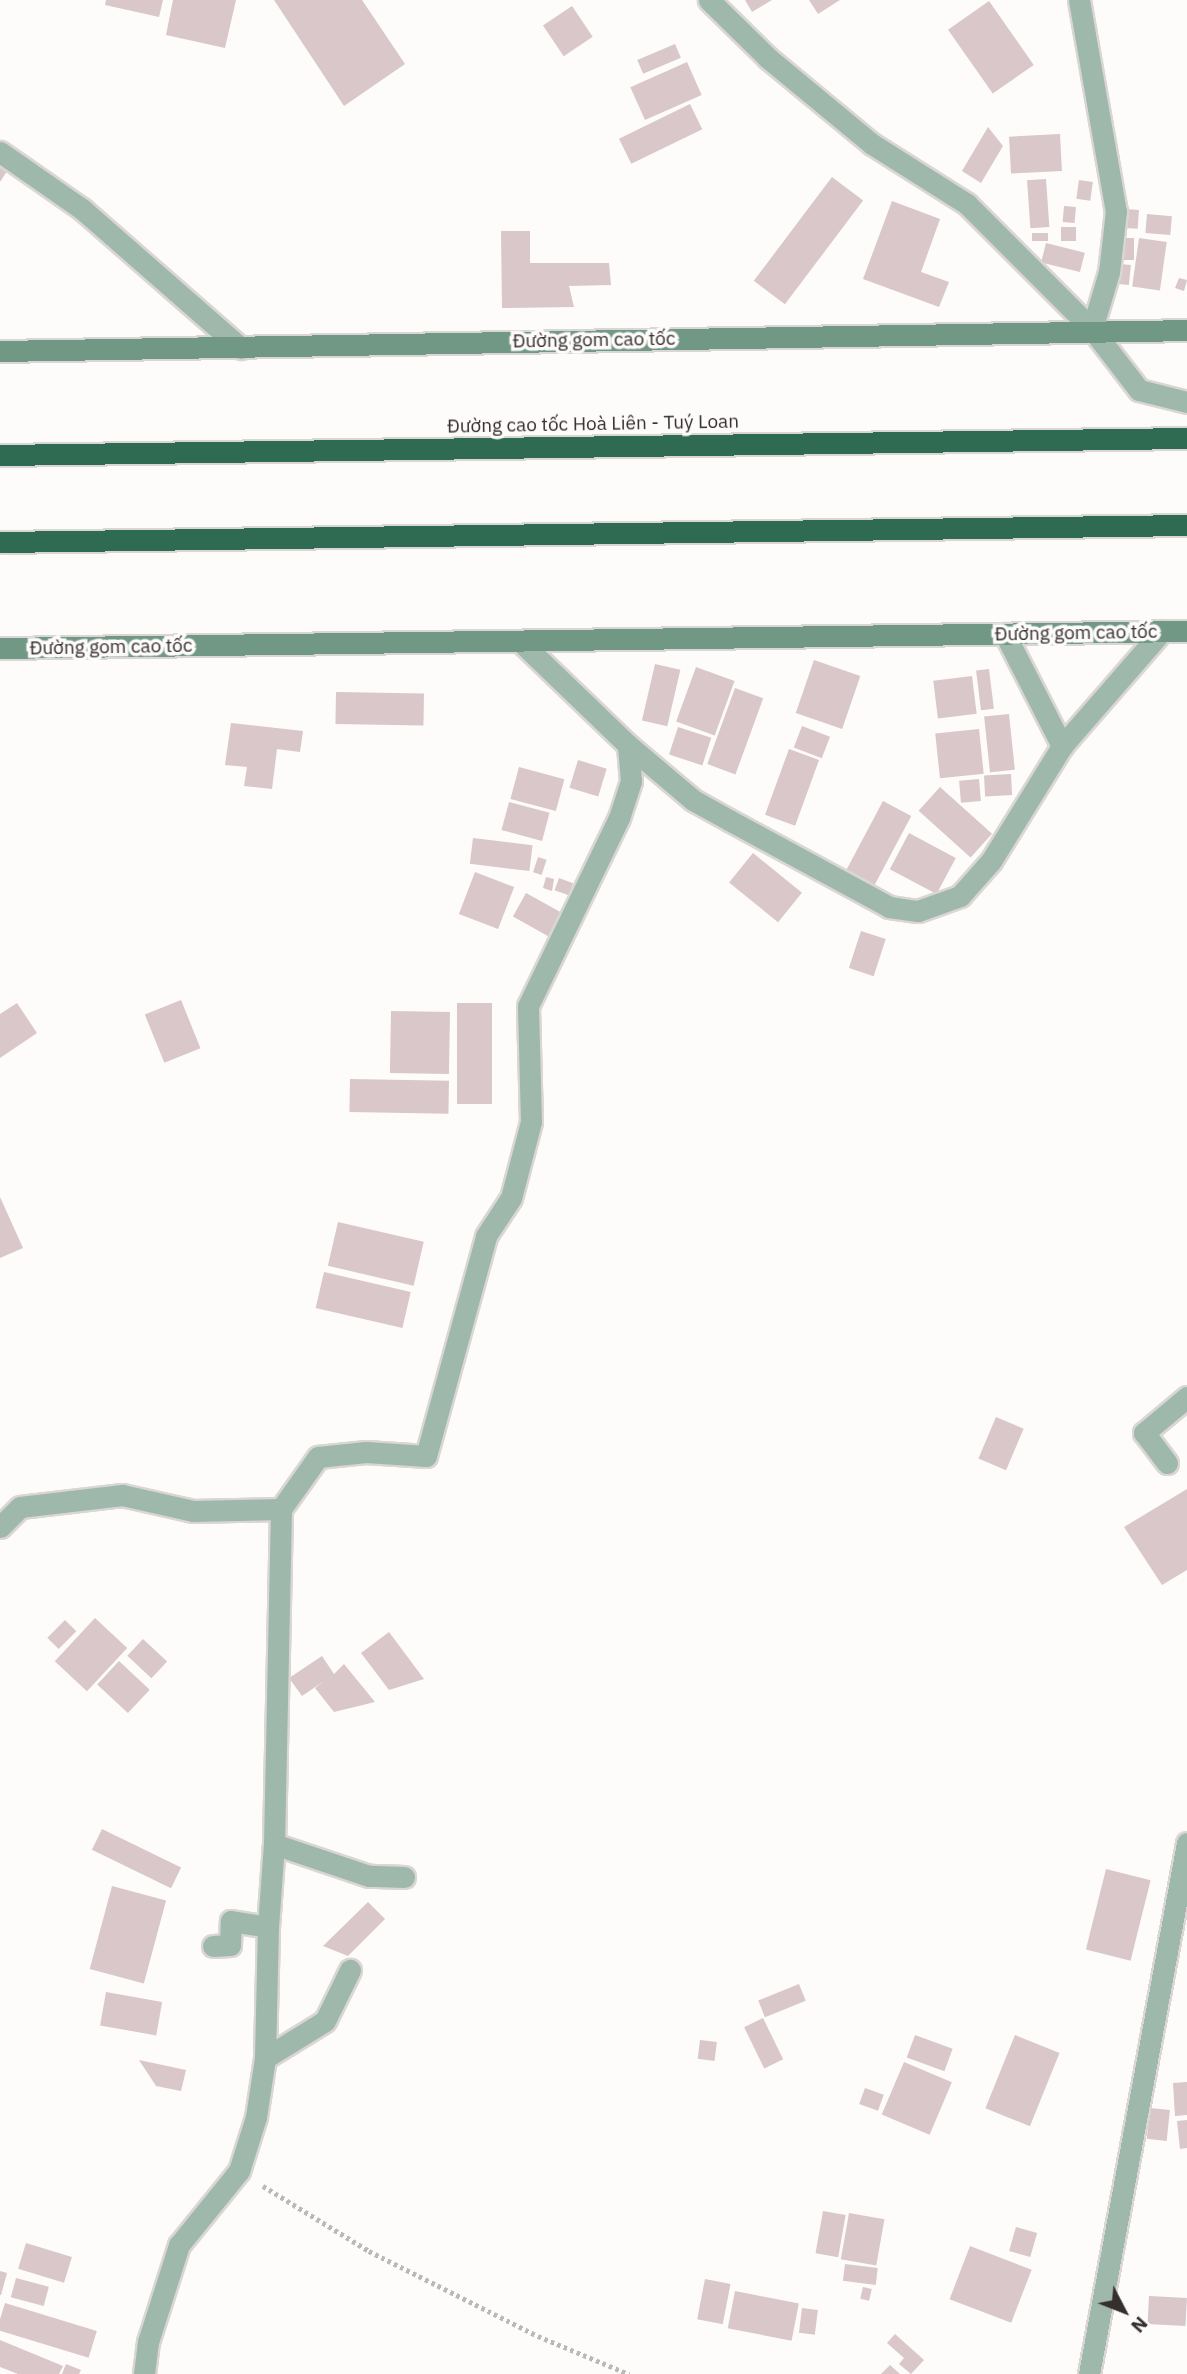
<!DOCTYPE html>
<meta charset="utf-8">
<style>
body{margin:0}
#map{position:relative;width:1187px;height:2374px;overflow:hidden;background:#fefbfb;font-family:"IBM Plex Sans",sans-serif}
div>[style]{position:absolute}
.building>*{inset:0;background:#d9c7ca;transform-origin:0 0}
.path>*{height:4.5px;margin-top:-2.25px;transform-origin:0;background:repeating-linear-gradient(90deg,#bcb8b8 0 3.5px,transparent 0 7px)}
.roads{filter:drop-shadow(2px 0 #dad6d6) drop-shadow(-2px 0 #dad6d6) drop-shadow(0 2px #dad6d6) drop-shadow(0 -2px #dad6d6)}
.street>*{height:21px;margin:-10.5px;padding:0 10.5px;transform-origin:10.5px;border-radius:10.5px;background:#9eb8ab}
.secondary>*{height:21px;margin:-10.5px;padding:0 10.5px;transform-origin:10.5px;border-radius:10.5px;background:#709885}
.highway>*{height:21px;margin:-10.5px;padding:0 10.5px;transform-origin:10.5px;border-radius:10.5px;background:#2f6b52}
span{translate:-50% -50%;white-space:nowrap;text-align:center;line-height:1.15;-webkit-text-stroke:7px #fefbfb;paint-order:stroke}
.street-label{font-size:19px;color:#352f30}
.north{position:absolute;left:1089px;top:2276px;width:70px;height:70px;-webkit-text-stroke:5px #fefbfb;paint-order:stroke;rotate:132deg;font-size:19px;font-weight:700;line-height:28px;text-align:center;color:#352f30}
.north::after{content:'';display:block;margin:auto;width:24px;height:32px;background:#352f30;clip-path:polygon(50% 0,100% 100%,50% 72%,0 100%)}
</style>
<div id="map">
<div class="building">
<i style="clip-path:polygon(106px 0,163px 0,159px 17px,105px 5px)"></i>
<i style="clip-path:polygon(173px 0,236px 0,225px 48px,166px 35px)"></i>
<i style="clip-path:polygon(274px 0,362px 0,405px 64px,344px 106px)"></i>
<i style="clip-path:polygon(745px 0,772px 0,752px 12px)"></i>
<i style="clip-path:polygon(809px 0,840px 0,818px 14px)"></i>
<i style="left:989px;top:1px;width:78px;height:50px;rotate:55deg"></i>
<i style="left:572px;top:6px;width:37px;height:35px;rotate:56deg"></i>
<i style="left:675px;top:44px;width:15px;height:41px;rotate:67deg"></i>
<i style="left:687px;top:62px;width:36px;height:62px;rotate:66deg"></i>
<i style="left:690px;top:104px;width:28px;height:79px;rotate:64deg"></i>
<i style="clip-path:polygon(988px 127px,1003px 146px,981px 183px,962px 171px)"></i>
<i style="left:1060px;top:134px;width:37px;height:51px;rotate:87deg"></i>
<i style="clip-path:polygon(0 162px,9px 168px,0 182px)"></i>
<i style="left:832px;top:177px;width:39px;height:130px;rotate:37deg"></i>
<i style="left:1046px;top:179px;width:48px;height:19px;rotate:86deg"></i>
<i style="left:1079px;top:180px;width:14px;height:19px;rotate:8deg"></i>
<i style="clip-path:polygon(892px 201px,940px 219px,921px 272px,949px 282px,939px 307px,863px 279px)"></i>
<i style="left:1064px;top:206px;width:12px;height:16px;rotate:5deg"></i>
<i style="left:1126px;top:209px;width:13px;height:19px;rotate:4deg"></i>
<i style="left:1147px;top:214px;width:25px;height:19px;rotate:5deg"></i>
<i style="left:1061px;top:227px;width:15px;height:14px"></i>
<i style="clip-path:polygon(501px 231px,530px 231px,530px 263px,609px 263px,611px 285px,569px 286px,574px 307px,502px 308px)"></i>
<i style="left:1032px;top:233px;width:16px;height:8px"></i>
<i style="left:1122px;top:238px;width:12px;height:22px"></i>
<i style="left:1139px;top:238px;width:28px;height:49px;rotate:8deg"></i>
<i style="left:1046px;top:243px;width:40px;height:20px;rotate:14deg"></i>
<i style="left:1121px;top:264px;width:10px;height:20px;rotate:6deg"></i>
<i style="clip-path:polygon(1179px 278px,1187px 280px,1184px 291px,1175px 288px)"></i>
<i style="left:814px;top:660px;width:49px;height:56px;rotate:19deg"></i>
<i style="left:655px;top:664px;width:26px;height:58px;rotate:13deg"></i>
<i style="left:696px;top:667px;width:41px;height:58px;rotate:20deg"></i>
<i style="left:989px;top:669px;width:40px;height:13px;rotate:83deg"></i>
<i style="left:972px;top:676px;width:38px;height:39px;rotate:83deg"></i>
<i style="left:735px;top:688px;width:30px;height:81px;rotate:20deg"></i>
<i style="left:336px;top:692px;width:88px;height:32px;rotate:1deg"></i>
<i style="left:1009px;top:714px;width:56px;height:25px;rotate:84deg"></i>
<i style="clip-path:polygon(231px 723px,303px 731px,300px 752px,277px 749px,272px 789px,244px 786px,247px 767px,225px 765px)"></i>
<i style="left:802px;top:726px;width:30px;height:23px;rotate:21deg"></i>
<i style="left:678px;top:727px;width:35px;height:29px;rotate:18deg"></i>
<i style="left:979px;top:729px;width:45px;height:44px;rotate:84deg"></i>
<i style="left:789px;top:749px;width:32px;height:70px;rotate:20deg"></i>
<i style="left:578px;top:760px;width:30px;height:29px;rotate:17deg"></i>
<i style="left:519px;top:767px;width:47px;height:33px;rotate:15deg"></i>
<i style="left:1011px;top:774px;width:21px;height:27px;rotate:87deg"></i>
<i style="left:979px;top:779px;width:22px;height:20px;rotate:85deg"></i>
<i style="left:940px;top:787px;width:70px;height:32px;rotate:42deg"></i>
<i style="left:883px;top:801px;width:32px;height:79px;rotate:28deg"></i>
<i style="left:509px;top:802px;width:42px;height:29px;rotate:15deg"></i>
<i style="left:909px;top:833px;width:53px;height:41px;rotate:28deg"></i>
<i style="left:473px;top:838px;width:60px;height:26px;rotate:7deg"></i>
<i style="left:753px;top:853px;width:63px;height:38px;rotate:39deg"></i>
<i style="left:538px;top:857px;width:9px;height:16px;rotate:18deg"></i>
<i style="left:475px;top:872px;width:42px;height:45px;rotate:21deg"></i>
<i style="clip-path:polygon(546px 877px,554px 879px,552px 891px,543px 888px)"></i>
<i style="left:559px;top:878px;width:15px;height:13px;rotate:20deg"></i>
<i style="left:526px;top:893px;width:45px;height:27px;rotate:29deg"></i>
<i style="left:861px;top:931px;width:26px;height:39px;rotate:18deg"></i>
<i style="left:181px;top:1000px;width:52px;height:39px;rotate:68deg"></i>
<i style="clip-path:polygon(17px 1003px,37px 1033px,0 1058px,0 1014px)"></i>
<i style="left:457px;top:1003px;width:35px;height:101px"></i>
<i style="left:391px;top:1011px;width:59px;height:62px;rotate:1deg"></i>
<i style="left:350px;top:1079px;width:99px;height:33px;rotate:1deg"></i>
<i style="clip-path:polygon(0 1197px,23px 1248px,0 1258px)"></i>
<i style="left:338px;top:1222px;width:88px;height:45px;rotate:13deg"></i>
<i style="left:324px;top:1272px;width:89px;height:37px;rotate:13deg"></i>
<i style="left:996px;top:1417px;width:30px;height:45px;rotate:23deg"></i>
<i style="clip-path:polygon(1187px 1489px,1187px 1570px,1162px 1585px,1124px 1527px)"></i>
<i style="left:95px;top:1618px;width:44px;height:59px;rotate:43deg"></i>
<i style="left:65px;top:1620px;width:16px;height:25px;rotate:45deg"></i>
<i style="clip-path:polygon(389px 1632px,424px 1679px,389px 1690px,361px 1653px)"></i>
<i style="left:143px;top:1639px;width:33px;height:23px;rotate:43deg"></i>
<i style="clip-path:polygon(322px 1656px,334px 1674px,344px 1664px,375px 1702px,334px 1712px,315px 1688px,324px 1681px,302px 1696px,289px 1678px)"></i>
<i style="left:119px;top:1661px;width:42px;height:32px;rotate:43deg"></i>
<i style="left:102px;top:1829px;width:88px;height:23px;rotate:26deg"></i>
<i style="left:1106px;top:1869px;width:46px;height:83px;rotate:14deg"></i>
<i style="left:112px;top:1886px;width:56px;height:86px;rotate:15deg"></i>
<i style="clip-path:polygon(368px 1902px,385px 1919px,348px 1956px,323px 1946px)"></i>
<i style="left:799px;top:1984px;width:18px;height:44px;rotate:68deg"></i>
<i style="left:106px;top:1992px;width:57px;height:34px;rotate:10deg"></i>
<i style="left:763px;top:2018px;width:46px;height:21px;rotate:64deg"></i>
<i style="left:915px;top:2035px;width:40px;height:24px;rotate:20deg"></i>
<i style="left:1015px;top:2035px;width:48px;height:79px;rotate:22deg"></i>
<i style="left:700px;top:2040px;width:17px;height:19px;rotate:7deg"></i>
<i style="clip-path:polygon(139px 2060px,186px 2070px,181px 2091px,156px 2086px)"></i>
<i style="left:904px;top:2062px;width:52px;height:57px;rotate:23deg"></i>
<i style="clip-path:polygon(1187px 2082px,1187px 2115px,1175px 2116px,1173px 2083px)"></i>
<i style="left:865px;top:2088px;width:20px;height:17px;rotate:20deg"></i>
<i style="left:1150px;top:2108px;width:20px;height:31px;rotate:6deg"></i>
<i style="clip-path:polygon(1187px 2120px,1187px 2148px,1180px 2149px,1177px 2121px)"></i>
<i style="left:823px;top:2211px;width:23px;height:43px;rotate:10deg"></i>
<i style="left:849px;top:2213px;width:36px;height:47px;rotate:10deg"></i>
<i style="left:1016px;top:2227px;width:22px;height:25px;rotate:16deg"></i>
<i style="left:26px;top:2243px;width:48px;height:27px;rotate:17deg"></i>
<i style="left:970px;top:2246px;width:66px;height:57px;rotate:21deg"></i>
<i style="left:845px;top:2264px;width:33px;height:17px;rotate:7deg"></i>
<i style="clip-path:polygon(0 2271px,7px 2273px,1px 2295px,0 2295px)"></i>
<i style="left:16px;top:2278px;width:34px;height:20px;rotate:15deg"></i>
<i style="left:705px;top:2279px;width:26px;height:41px;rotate:11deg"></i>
<i style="left:863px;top:2287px;width:9px;height:12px;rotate:13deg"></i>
<i style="left:735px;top:2291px;width:65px;height:38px;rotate:11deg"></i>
<i style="left:1149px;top:2296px;width:38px;height:28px;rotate:3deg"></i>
<i style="left:5px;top:2303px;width:96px;height:28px;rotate:17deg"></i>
<i style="left:802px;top:2308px;width:16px;height:25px;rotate:7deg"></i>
<i style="clip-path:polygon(895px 2334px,924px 2360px,911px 2374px,899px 2364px,904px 2358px,887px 2343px)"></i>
<i style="clip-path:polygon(0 2340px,63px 2366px,59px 2374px,18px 2374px,0 2367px)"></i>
<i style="clip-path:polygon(66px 2364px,81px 2370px,79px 2374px,62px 2374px)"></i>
<i style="clip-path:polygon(890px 2365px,900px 2374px,881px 2374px)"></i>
</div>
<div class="path">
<i style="left:263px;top:2186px;width:124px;rotate:31.5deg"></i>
<i style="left:369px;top:2251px;width:189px;rotate:26.7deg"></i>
<i style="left:538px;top:2336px;width:99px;rotate:22.7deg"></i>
</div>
<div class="roads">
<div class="street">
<i style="left:709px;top:0;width:83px;rotate:44.5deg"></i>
<i style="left:768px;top:58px;width:135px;rotate:39.6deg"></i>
<i style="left:872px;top:144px;width:112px;rotate:32.3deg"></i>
<i style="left:967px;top:204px;width:177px;rotate:45deg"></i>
<i style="left:1092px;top:329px;width:77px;rotate:52.4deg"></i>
<i style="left:1139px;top:390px;width:49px;rotate:14deg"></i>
<i style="left:1079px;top:0;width:214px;rotate:80.1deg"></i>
<i style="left:1116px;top:211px;width:61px;rotate:96.5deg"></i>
<i style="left:1109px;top:272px;width:59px;rotate:106.6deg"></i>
<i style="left:0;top:152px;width:100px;rotate:34.8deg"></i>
<i style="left:82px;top:209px;width:211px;rotate:41.2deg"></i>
<i style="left:1005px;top:634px;width:126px;rotate:63deg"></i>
<i style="left:628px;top:745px;width:85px;rotate:40.2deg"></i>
<i style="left:693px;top:800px;width:41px;rotate:29.1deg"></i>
<i style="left:729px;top:820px;width:182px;rotate:28.5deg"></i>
<i style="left:889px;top:907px;width:29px;rotate:8deg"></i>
<i style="left:918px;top:911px;width:45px;rotate:-19.7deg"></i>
<i style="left:960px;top:896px;width:47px;rotate:-48.5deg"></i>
<i style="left:991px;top:861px;width:135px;rotate:-58.3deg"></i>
<i style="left:1062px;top:746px;width:152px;rotate:-49deg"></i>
<i style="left:1167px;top:1463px;width:38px;rotate:-127deg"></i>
<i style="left:1144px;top:1433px;width:56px;rotate:-39.9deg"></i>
<i style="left:0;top:1527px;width:28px;rotate:-45deg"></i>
<i style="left:20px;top:1507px;width:103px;rotate:-6.7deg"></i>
<i style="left:122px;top:1495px;width:73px;rotate:12.7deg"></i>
<i style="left:193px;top:1511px;width:88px;rotate:-1.3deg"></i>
<i style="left:404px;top:1877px;width:35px;rotate:-178deg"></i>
<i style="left:369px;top:1876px;width:100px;rotate:-161.4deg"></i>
<i style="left:274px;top:1844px;width:335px;rotate:-88.8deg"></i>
<i style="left:281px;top:1509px;width:64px;rotate:-54.6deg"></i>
<i style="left:318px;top:1457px;width:48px;rotate:-5.9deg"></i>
<i style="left:366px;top:1452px;width:60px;rotate:3.8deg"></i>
<i style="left:426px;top:1456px;width:228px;rotate:-74.7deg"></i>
<i style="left:486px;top:1236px;width:45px;rotate:-56.7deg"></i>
<i style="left:511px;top:1198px;width:79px;rotate:-75.3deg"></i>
<i style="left:531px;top:1122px;width:116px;rotate:-91.5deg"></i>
<i style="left:528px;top:1006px;width:209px;rotate:-64.2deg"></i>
<i style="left:619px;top:818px;width:39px;rotate:-72deg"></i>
<i style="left:631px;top:781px;width:36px;rotate:-95deg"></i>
<i style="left:628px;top:745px;width:150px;rotate:-136.1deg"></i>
<i style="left:213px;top:1946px;width:17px;rotate:-3deg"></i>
<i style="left:230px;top:1945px;width:24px;rotate:-88deg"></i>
<i style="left:231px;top:1921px;width:37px;rotate:9deg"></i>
<i style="left:268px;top:1927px;width:83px;rotate:-85.9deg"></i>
<i style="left:265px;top:2058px;width:131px;rotate:-88.7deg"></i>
<i style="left:144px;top:2374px;width:32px;rotate:-83deg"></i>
<i style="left:148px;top:2342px;width:102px;rotate:-72.3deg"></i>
<i style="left:179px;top:2245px;width:95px;rotate:-51deg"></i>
<i style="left:239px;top:2171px;width:57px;rotate:-72.5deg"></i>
<i style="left:256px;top:2117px;width:60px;rotate:-81.3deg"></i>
<i style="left:265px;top:2058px;width:70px;rotate:-31.7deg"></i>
<i style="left:325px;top:2021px;width:57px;rotate:-63.9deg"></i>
<i style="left:1089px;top:2374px;width:540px;rotate:-79.54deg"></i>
</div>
<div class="secondary">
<i style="left:0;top:351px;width:1187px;rotate:-1.01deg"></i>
<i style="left:0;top:648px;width:1187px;rotate:-0.82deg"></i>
</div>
<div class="highway">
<i style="left:0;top:455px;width:1187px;rotate:-0.82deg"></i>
<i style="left:0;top:542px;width:1187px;rotate:-0.82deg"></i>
</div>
</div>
<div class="street-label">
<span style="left:594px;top:340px;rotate:-1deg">Đường gom cao tốc</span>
<span style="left:593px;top:424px;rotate:-1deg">Đường cao tốc Hoà Liên - Tuý Loan</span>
<span style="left:1076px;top:633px;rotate:-1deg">Đường gom cao tốc</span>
<span style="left:111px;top:647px;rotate:-1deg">Đường gom cao tốc</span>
</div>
<div class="north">N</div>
</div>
